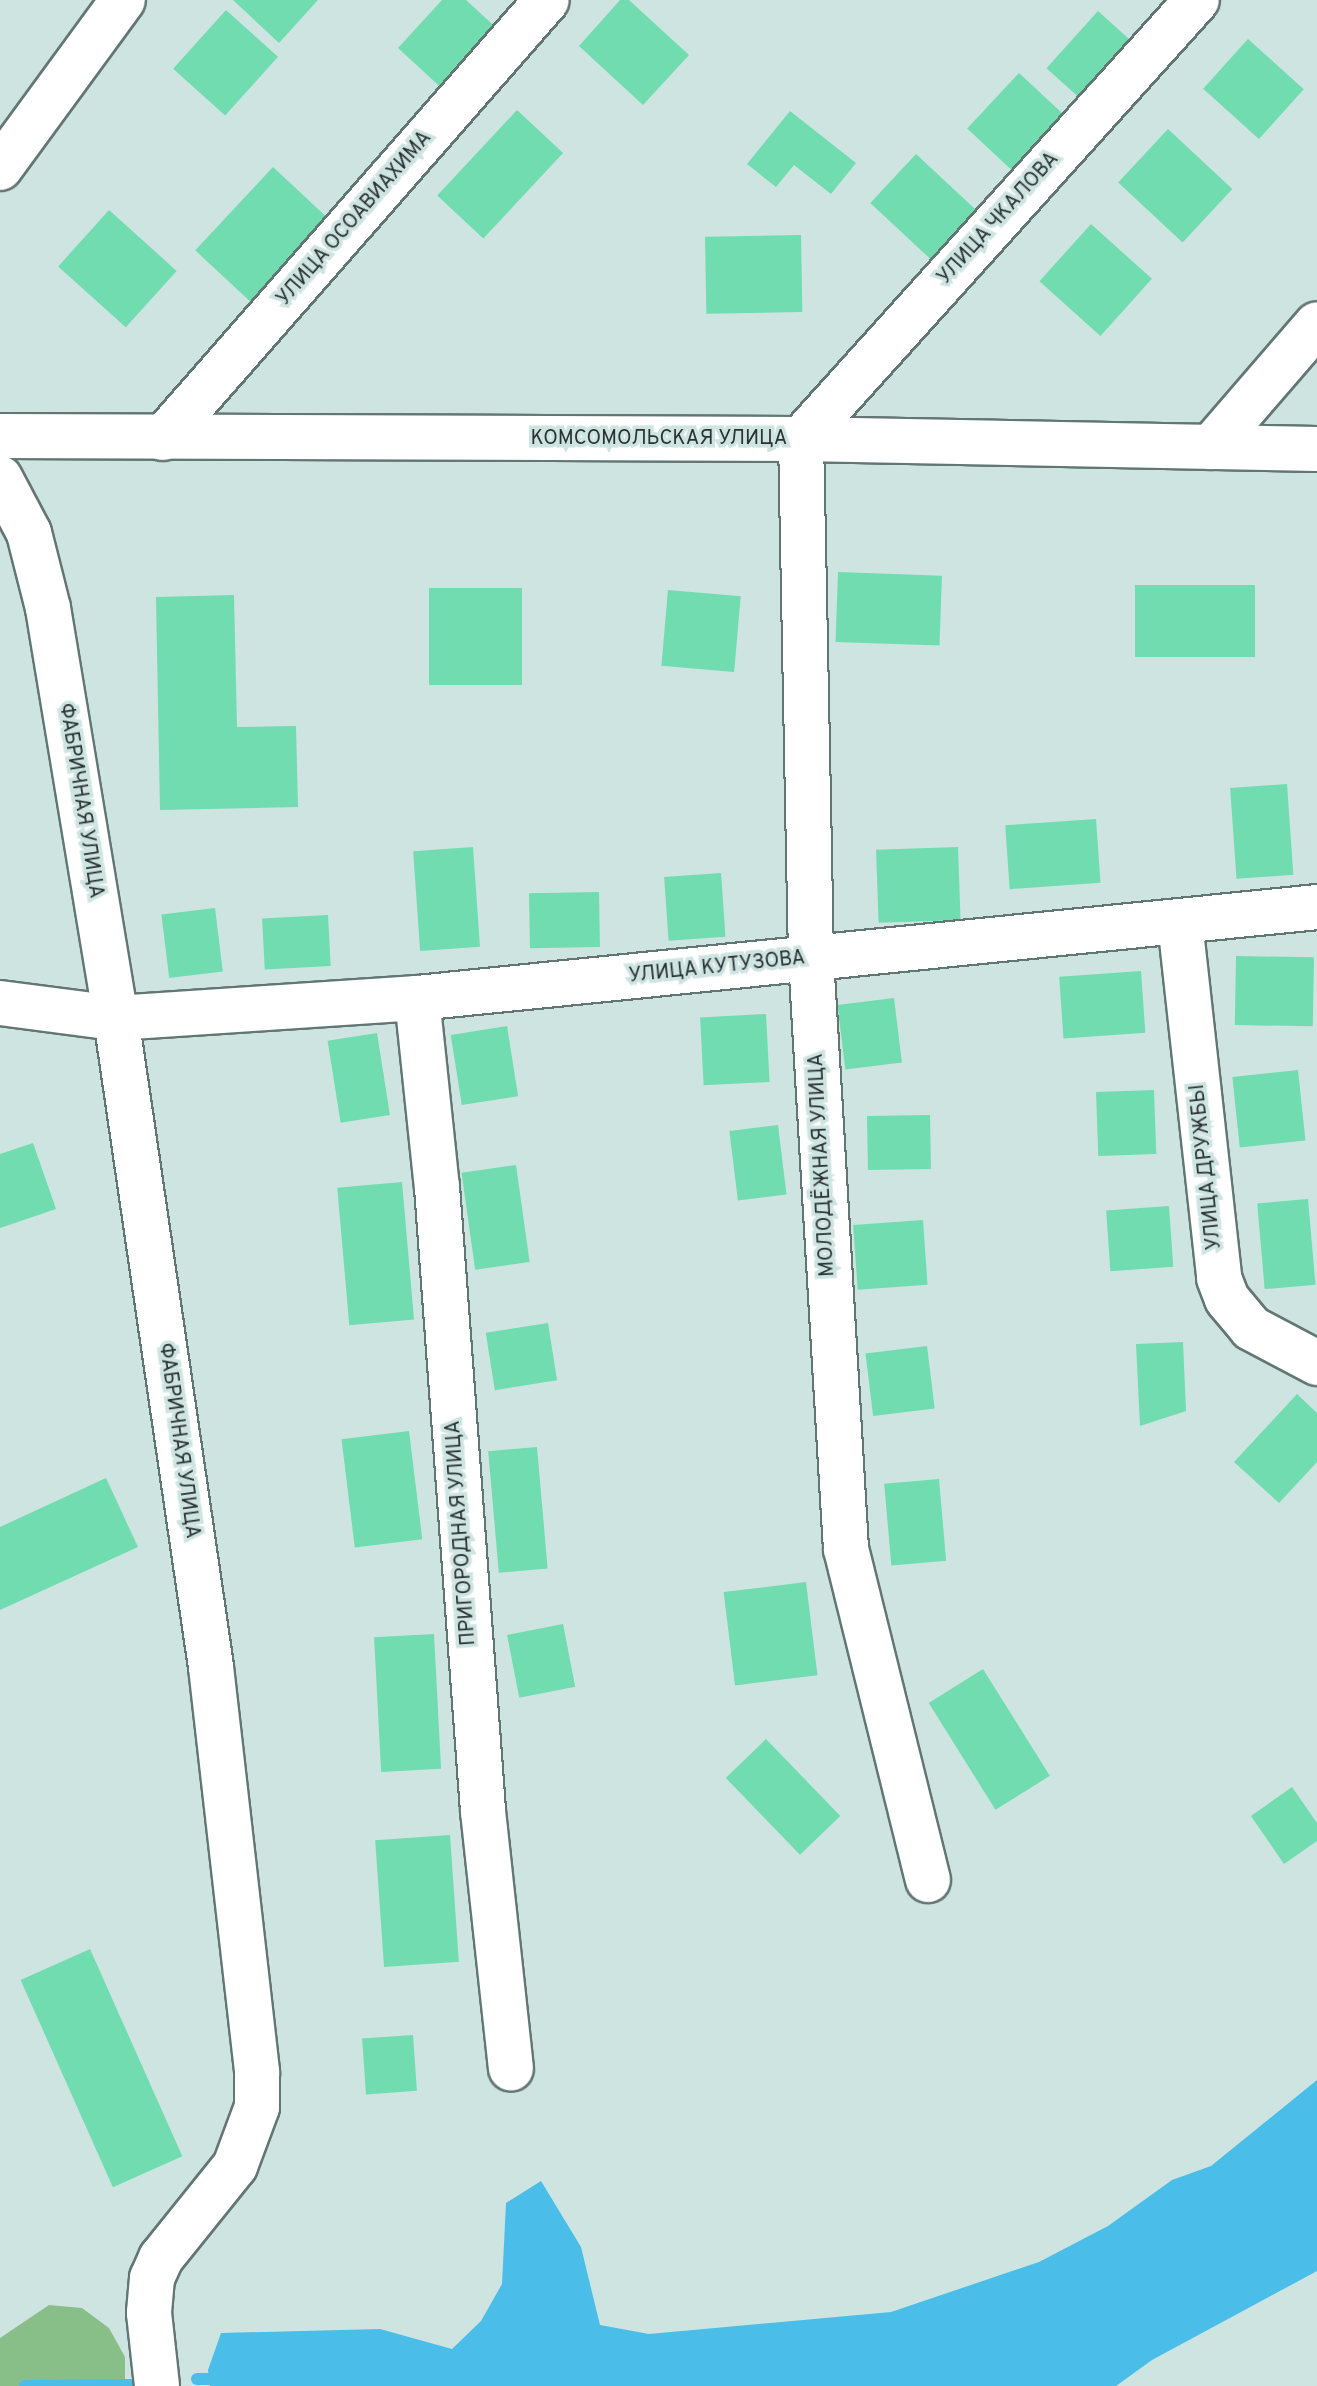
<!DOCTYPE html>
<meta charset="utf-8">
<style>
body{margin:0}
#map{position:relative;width:1317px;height:2386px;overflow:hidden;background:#cee4e1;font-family:Overpass,sans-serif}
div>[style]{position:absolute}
.green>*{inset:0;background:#88bf89}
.water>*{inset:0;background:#4abee8}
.stream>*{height:12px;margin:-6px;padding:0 6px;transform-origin:6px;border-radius:6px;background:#4abee8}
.building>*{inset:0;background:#70dcb0;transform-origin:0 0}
.roads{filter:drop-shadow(2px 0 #627673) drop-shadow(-2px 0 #627673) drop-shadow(0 2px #627673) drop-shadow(0 -2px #627673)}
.minor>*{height:44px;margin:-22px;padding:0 22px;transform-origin:22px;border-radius:22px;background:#fff}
.tertiary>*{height:44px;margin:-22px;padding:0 22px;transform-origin:22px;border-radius:22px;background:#fff}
span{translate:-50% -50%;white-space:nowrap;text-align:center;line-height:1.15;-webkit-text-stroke:7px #cee4e1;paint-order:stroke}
.street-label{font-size:20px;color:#293231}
</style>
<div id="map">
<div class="green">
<i style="clip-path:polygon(49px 2305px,82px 2308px,109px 2328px,125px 2357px,125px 2386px,0 2386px,0 2338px)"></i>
</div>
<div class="water">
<i style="clip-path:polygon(1317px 2080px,1317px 2271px,1152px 2360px,1116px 2386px,210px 2386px,208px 2370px,221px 2333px,380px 2329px,452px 2349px,481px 2321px,502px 2284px,506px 2203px,541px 2181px,581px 2247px,600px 2325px,649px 2334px,891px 2312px,1039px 2262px,1108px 2226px,1172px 2180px,1211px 2166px)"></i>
</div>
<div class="stream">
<i style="left:197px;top:2379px;width:29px"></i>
<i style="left:25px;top:2386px;width:106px;rotate:-0.5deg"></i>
</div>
<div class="building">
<i style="clip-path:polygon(233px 0,318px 0,279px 43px)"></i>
<i style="clip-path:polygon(442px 0,466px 0,503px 34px,448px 94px,398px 48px)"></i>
<i style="clip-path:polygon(620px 0,629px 0,689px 55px,643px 105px,579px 46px)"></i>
<i style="left:226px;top:10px;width:70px;height:79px;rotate:42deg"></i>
<i style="left:1098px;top:11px;width:51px;height:77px;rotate:42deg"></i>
<i style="left:1248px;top:39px;width:75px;height:67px;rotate:42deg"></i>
<i style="left:1019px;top:73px;width:72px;height:76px;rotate:43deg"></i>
<i style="left:517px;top:110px;width:63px;height:117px;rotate:43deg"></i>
<i style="clip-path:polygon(790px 111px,856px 163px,831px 194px,794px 165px,776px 187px,747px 164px)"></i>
<i style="left:1168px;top:129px;width:88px;height:73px;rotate:43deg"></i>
<i style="left:916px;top:154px;width:98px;height:67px;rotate:43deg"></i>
<i style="left:273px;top:167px;width:81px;height:114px;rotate:43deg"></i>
<i style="left:109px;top:210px;width:91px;height:76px;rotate:42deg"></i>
<i style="left:1091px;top:224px;width:82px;height:77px;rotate:42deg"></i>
<i style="left:801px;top:235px;width:77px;height:96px;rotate:89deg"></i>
<i style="left:838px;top:572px;width:104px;height:70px;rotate:2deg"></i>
<i style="left:1135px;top:585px;width:120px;height:72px"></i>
<i style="left:429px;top:588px;width:93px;height:97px"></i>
<i style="left:668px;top:590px;width:73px;height:76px;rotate:5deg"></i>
<i style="clip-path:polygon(234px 595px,237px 727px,296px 726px,298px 807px,160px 810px,156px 597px)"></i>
<i style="left:1287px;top:784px;width:91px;height:57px;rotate:86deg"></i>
<i style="left:1096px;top:819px;width:64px;height:91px;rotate:86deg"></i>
<i style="left:473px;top:847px;width:100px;height:60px;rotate:86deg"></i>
<i style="left:958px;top:847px;width:73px;height:82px;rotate:88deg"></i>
<i style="left:721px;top:873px;width:64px;height:57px;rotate:86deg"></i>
<i style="left:599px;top:892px;width:55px;height:70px;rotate:89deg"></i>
<i style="left:215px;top:908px;width:64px;height:54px;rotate:83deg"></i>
<i style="left:328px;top:915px;width:51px;height:66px;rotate:87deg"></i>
<i style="left:1236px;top:956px;width:78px;height:69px;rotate:1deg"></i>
<i style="left:1141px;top:971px;width:62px;height:82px;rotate:86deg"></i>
<i style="left:894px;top:998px;width:65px;height:57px;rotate:83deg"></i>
<i style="left:766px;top:1014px;width:68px;height:66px;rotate:87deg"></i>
<i style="left:507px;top:1026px;width:71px;height:57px;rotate:81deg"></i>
<i style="left:377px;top:1033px;width:83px;height:50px;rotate:81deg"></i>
<i style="left:1298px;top:1070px;width:71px;height:66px;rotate:84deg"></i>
<i style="left:1154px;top:1090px;width:64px;height:58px;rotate:88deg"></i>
<i style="left:930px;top:1115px;width:54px;height:63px;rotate:89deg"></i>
<i style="left:778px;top:1125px;width:70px;height:49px;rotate:83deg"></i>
<i style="clip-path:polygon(33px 1143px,56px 1209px,0 1228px,0 1154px)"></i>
<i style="left:516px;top:1165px;width:98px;height:55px;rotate:82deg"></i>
<i style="left:402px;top:1182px;width:138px;height:65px;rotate:85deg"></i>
<i style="left:1308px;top:1199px;width:86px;height:51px;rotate:85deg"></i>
<i style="left:1169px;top:1206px;width:61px;height:63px;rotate:86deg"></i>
<i style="left:923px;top:1220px;width:65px;height:70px;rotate:86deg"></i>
<i style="left:548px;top:1323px;width:58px;height:63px;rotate:81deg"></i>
<i style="clip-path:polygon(1183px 1342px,1186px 1411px,1140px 1426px,1136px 1344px)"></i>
<i style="left:927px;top:1346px;width:63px;height:62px;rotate:83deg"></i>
<i style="clip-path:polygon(1297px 1394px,1317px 1413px,1317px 1462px,1279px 1503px,1234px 1462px)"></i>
<i style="left:409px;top:1431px;width:109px;height:68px;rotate:83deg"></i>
<i style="left:537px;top:1447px;width:122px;height:49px;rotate:85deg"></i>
<i style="clip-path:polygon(106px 1478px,138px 1547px,0 1610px,0 1527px)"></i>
<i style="left:939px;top:1479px;width:82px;height:55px;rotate:85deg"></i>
<i style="left:806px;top:1582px;width:94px;height:83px;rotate:83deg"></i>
<i style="left:563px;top:1624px;width:64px;height:57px;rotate:79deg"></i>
<i style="left:434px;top:1634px;width:135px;height:60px;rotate:87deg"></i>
<i style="left:983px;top:1669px;width:126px;height:64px;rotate:58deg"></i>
<i style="left:766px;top:1739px;width:107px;height:56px;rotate:46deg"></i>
<i style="clip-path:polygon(1292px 1787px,1317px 1823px,1317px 1841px,1284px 1864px,1251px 1816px)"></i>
<i style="left:450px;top:1835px;width:127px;height:75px;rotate:86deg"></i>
<i style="left:90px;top:1949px;width:227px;height:76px;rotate:66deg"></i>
<i style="left:413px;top:2035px;width:56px;height:51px;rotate:86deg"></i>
</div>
<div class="roads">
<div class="minor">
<i style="left:0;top:436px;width:801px;rotate:0.21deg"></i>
<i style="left:801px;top:439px;width:516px;rotate:1.11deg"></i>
<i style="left:163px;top:438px;width:582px;rotate:-48.76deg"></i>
<i style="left:1211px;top:447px;width:162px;rotate:-49.2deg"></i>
<i style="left:0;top:478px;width:62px;rotate:62.2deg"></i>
<i style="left:29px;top:533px;width:77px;rotate:75.8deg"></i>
<i style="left:48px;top:608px;width:416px;rotate:80.6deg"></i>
<i style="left:116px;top:1018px;width:656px;rotate:81.67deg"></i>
<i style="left:211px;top:1667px;width:409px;rotate:83.5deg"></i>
<i style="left:257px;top:2073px;width:34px;rotate:90deg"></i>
<i style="left:257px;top:2107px;width:63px;rotate:110.4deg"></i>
<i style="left:235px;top:2166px;width:118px;rotate:128.8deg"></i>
<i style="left:161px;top:2258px;width:22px;rotate:114deg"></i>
<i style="left:152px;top:2278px;width:35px;rotate:95deg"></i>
<i style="left:149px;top:2313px;width:73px;rotate:83.7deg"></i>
<i style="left:1180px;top:922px;width:358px;rotate:83.7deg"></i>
<i style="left:1219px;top:1278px;width:22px;rotate:69deg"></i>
<i style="left:1227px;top:1299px;width:38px;rotate:50deg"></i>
<i style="left:1251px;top:1328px;width:75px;rotate:27.9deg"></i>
<i style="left:417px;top:998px;width:190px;rotate:84deg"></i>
<i style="left:437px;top:1187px;width:626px;rotate:85.78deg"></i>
<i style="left:483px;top:1811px;width:259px;rotate:83.8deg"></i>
<i style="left:0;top:1003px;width:117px;rotate:7.4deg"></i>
<i style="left:116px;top:1018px;width:302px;rotate:-3.8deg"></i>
<i style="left:417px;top:998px;width:905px;rotate:-5.77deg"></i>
<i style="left:928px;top:1880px;width:341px;rotate:-103.9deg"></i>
<i style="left:846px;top:1549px;width:592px;rotate:-93.39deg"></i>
<i style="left:811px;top:958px;width:519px;rotate:-91.1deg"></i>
<i style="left:801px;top:439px;width:591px;rotate:-47.95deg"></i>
</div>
<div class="tertiary">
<i style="left:0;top:168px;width:208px;rotate:-53.8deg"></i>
</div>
</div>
<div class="street-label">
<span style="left:355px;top:219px;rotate:-49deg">УЛИЦА ОСОАВИАХИМА</span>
<span style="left:999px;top:219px;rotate:-48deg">УЛИЦА ЧКАЛОВА</span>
<span style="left:659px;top:439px">КОМСОМОЛЬСКАЯ УЛИЦА</span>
<span style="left:80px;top:801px;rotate:81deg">ФАБРИЧНАЯ УЛИЦА</span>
<span style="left:717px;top:968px;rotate:-6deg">УЛИЦА КУТУЗОВА</span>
<span style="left:823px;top:1165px;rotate:-93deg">МОЛОДЁЖНАЯ УЛИЦА</span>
<span style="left:1207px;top:1167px;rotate:-96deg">УЛИЦА ДРУЖБЫ</span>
<span style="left:178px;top:1441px;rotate:82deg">ФАБРИЧНАЯ УЛИЦА</span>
<span style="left:462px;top:1533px;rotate:-94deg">ПРИГОРОДНАЯ УЛИЦА</span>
</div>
</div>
